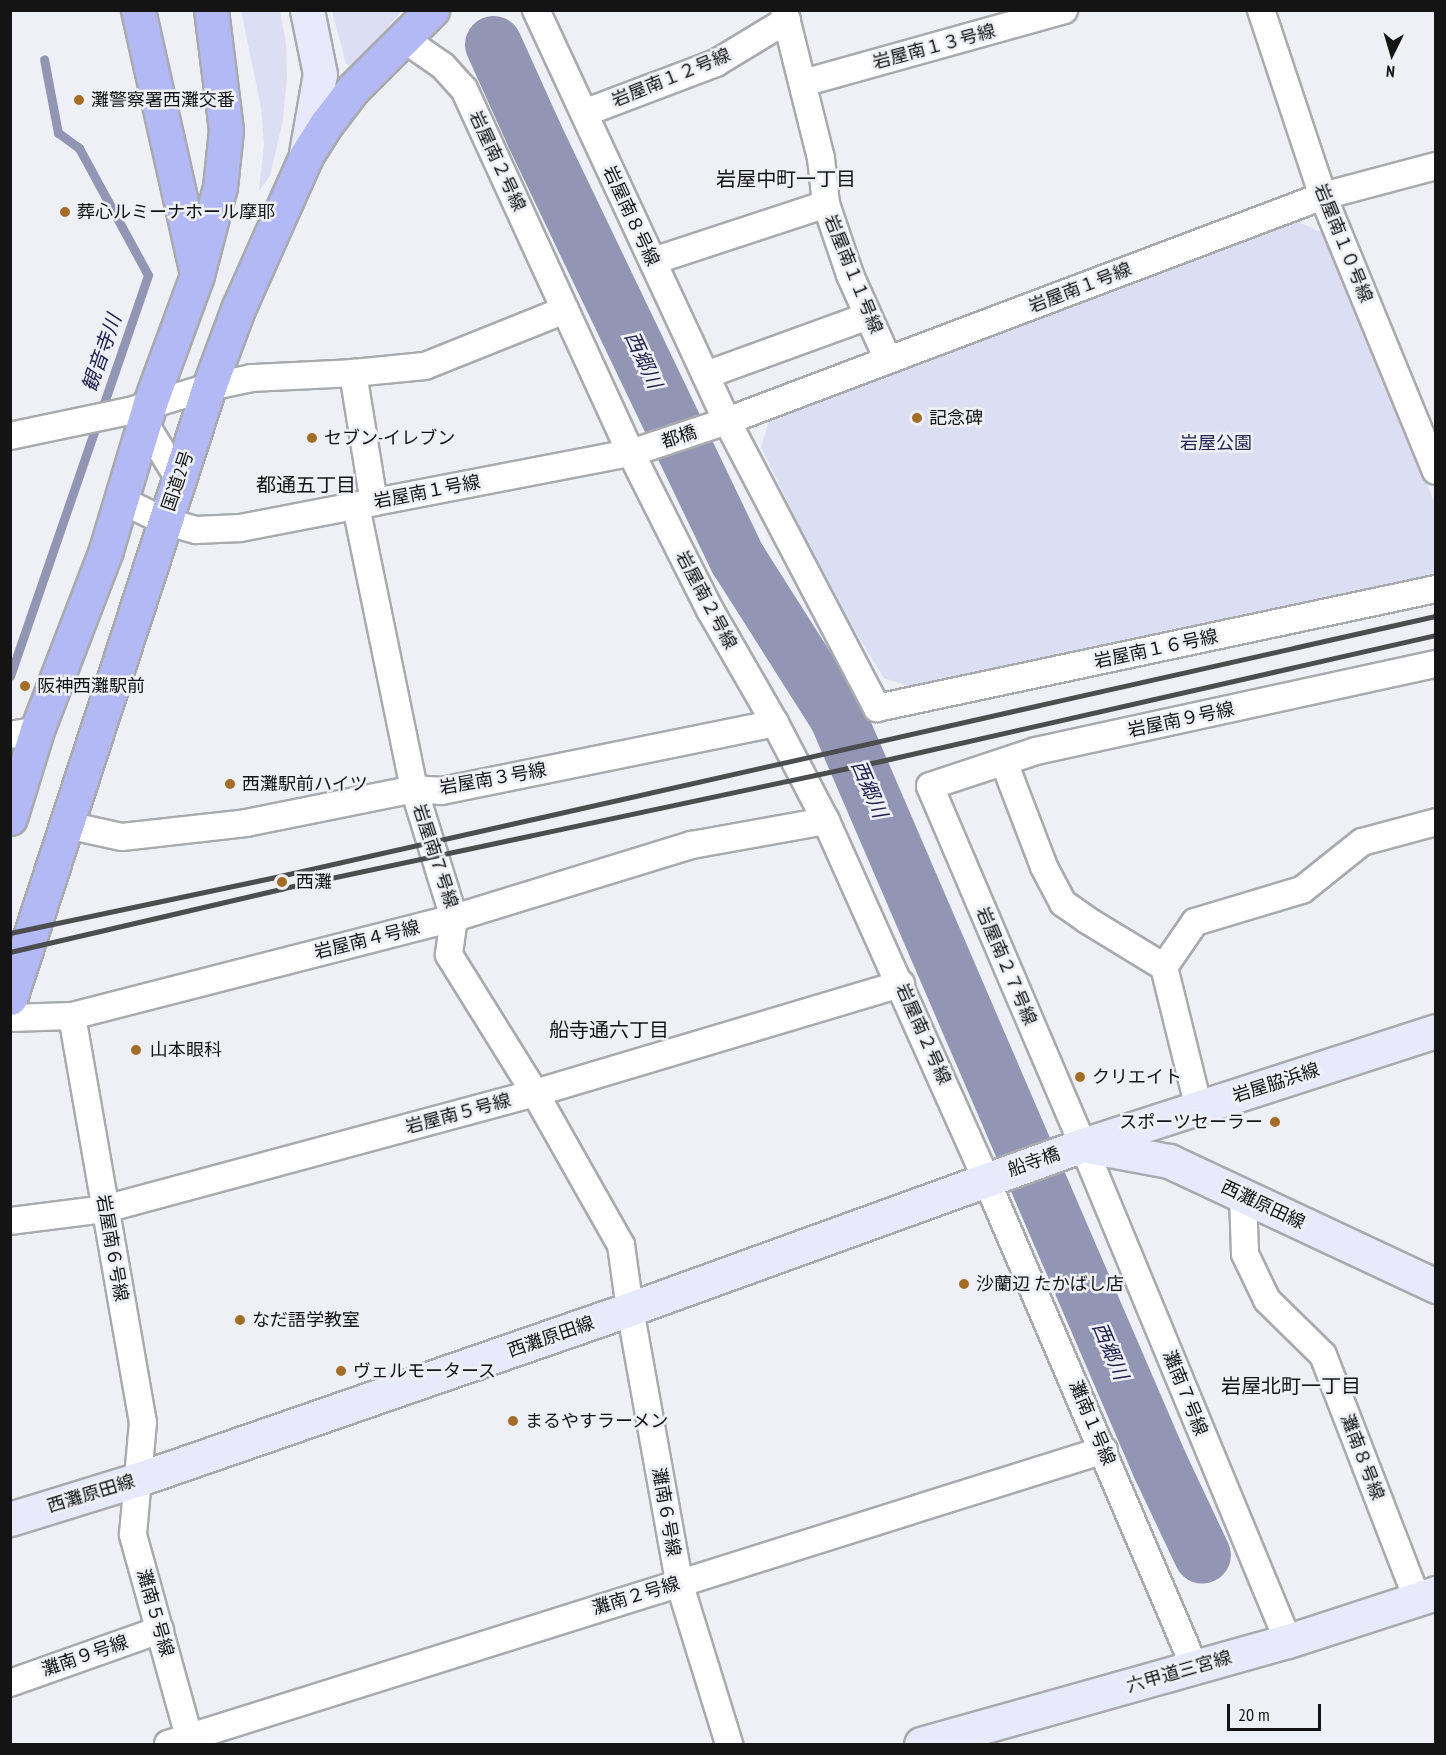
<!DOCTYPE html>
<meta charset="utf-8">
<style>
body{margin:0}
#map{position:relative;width:1446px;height:1755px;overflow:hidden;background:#eff0f5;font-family:"PT Sans Narrow","Noto Sans JP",sans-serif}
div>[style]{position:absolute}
.green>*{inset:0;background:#dcdff4}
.stream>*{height:9px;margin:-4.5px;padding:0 4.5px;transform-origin:4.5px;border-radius:4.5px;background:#9296b4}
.river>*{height:57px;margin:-28.5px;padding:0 28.5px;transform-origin:28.5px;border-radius:28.5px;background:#9296b4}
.roads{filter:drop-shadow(2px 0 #a9aaae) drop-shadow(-2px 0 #a9aaae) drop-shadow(0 2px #a9aaae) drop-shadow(0 -2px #a9aaae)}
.street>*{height:26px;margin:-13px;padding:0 13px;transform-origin:13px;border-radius:13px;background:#fff}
.secondary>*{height:33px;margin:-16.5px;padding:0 16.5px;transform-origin:16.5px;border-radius:16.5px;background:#e8eafc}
.highway>*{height:33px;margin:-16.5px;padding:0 16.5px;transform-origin:16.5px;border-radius:16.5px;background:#b2b9f4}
.rail>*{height:4.5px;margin:-2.25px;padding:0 2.25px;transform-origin:2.25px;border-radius:2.25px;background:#4c4d4f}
.dots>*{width:16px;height:16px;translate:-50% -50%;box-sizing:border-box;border:3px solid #eff0f5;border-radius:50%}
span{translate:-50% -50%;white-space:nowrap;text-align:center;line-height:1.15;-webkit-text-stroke:5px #eff0f5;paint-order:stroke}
.street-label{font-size:18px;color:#141415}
.poi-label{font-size:18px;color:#141415}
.left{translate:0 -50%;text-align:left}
.right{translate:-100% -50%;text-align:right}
.park-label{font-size:18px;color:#23254e}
.neighbourhood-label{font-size:20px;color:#141415}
.water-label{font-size:20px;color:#22234d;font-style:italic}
.frame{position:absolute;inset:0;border:12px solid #141415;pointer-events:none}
.north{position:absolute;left:1362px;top:24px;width:60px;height:60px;-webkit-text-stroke:4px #eff0f5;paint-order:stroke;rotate:185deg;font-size:16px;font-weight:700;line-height:24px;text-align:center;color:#141415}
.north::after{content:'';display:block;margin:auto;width:21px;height:27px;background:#141415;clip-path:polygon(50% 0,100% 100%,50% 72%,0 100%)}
.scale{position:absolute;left:1227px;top:1704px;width:94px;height:27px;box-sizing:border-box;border:3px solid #141415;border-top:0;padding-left:8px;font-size:18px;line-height:21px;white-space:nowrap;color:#141415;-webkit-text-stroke:4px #eff0f5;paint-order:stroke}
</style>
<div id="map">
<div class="green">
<i style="clip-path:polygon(241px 11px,280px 11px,286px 43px,287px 76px,283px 120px,270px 176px,259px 191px,264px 145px,261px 107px)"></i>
<i style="clip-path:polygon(332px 11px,402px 11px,353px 66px,346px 64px)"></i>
<i style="clip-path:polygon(1296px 221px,1323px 233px,1435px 504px,1435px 579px,920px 690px,884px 678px,834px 598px,761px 447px,769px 420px)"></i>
</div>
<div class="stream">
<i style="left:10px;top:676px;width:424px;rotate:-71deg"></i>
<i style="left:148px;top:275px;width:145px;rotate:-118.5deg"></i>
<i style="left:79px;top:148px;width:26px;rotate:-144deg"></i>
<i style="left:58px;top:133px;width:75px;rotate:-100.7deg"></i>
</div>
<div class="river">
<i style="left:493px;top:44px;width:100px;rotate:65.7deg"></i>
<i style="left:534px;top:135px;width:471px;rotate:64.4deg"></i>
<i style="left:738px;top:560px;width:185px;rotate:57.6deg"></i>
<i style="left:837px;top:716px;width:817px;rotate:66.7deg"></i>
<i style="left:1160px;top:1466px;width:98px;rotate:64.7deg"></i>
</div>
<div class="roads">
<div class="street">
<i style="left:536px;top:10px;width:453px;rotate:65.1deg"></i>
<i style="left:727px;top:421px;width:324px;rotate:62.4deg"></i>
<i style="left:877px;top:708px;width:572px;rotate:-12.02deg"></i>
<i style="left:784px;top:10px;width:153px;rotate:76deg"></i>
<i style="left:821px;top:158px;width:46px;rotate:83.8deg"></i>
<i style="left:826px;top:204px;width:75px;rotate:71.3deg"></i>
<i style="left:850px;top:275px;width:93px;rotate:65.9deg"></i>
<i style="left:1261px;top:10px;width:196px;rotate:71.6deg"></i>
<i style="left:1323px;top:196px;width:297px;rotate:67.7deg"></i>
<i style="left:404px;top:39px;width:47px;rotate:34.7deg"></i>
<i style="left:443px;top:66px;width:31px;rotate:48deg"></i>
<i style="left:464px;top:89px;width:400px;rotate:65.4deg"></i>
<i style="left:631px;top:453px;width:176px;rotate:63.3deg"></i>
<i style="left:710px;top:610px;width:130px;rotate:60.1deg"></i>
<i style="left:775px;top:723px;width:110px;rotate:62.5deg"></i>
<i style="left:826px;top:821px;width:392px;rotate:65.9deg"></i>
<i style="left:986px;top:1179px;width:532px;rotate:66.86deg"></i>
<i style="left:803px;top:83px;width:271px;rotate:-15.6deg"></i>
<i style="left:584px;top:113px;width:141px;rotate:-20.7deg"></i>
<i style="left:716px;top:63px;width:83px;rotate:-31.2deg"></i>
<i style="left:653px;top:261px;width:182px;rotate:-18.2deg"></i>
<i style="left:353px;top:373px;width:72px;rotate:-5.6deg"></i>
<i style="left:425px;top:366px;width:151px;rotate:-21.8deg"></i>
<i style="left:706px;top:375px;width:172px;rotate:-20deg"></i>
<i style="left:135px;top:415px;width:11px;rotate:38deg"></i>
<i style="left:144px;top:422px;width:67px;rotate:58.4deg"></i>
<i style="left:10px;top:436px;width:123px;rotate:-11.8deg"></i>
<i style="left:130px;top:411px;width:83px;rotate:-16.9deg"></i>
<i style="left:209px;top:387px;width:44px;rotate:-11.8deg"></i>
<i style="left:252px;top:378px;width:101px;rotate:-2.8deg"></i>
<i style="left:353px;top:373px;width:131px;rotate:80.8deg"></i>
<i style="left:121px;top:500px;width:48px;rotate:26deg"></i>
<i style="left:164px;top:521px;width:33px;rotate:16deg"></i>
<i style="left:196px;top:530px;width:44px;rotate:-2.6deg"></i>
<i style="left:240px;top:528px;width:398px;rotate:-10.9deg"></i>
<i style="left:631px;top:453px;width:101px;rotate:-18.4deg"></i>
<i style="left:727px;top:421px;width:637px;rotate:-20.68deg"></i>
<i style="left:1323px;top:196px;width:117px;rotate:-14.9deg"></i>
<i style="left:356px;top:506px;width:289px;rotate:78.4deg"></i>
<i style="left:414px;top:789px;width:135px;rotate:72.8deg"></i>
<i style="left:454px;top:918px;width:37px;rotate:98deg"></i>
<i style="left:449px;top:955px;width:163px;rotate:58.1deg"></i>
<i style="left:535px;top:1093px;width:175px;rotate:60.5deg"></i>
<i style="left:621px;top:1245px;width:65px;rotate:82deg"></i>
<i style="left:630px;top:1309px;width:277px;rotate:79.8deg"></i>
<i style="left:679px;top:1582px;width:170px;rotate:72.8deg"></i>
<i style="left:10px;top:735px;width:27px;rotate:-10deg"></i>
<i style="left:1004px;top:762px;width:112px;rotate:69.1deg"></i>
<i style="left:1044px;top:867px;width:41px;rotate:62.2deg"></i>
<i style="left:1063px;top:903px;width:29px;rotate:35deg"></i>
<i style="left:1087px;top:920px;width:90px;rotate:31.4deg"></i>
<i style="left:1164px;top:967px;width:145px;rotate:76.1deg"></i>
<i style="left:67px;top:825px;width:56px;rotate:12.3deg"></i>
<i style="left:122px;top:837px;width:125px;rotate:-6.4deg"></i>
<i style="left:246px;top:823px;width:171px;rotate:-11.4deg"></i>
<i style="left:414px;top:789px;width:28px;rotate:4deg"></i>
<i style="left:442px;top:791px;width:340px;rotate:-11.5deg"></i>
<i style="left:1164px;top:967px;width:55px;rotate:-55.4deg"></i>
<i style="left:1195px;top:922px;width:112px;rotate:-16.7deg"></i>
<i style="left:1302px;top:890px;width:77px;rotate:-38.7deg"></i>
<i style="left:1362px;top:842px;width:77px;rotate:-15.1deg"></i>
<i style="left:72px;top:1016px;width:412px;rotate:80.1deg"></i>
<i style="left:143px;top:1422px;width:113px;rotate:95.1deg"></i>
<i style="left:133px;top:1535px;width:217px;rotate:74.5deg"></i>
<i style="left:10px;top:1018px;width:62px;rotate:-1.8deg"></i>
<i style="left:72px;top:1016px;width:394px;rotate:-14.4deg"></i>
<i style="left:454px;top:918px;width:249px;rotate:-17.1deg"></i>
<i style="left:692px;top:845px;width:136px;rotate:-10.2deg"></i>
<i style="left:1243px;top:1196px;width:58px;rotate:88deg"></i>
<i style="left:1245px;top:1254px;width:51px;rotate:64.4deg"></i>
<i style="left:1267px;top:1300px;width:78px;rotate:44.5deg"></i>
<i style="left:1323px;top:1355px;width:261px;rotate:68.9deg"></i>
<i style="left:10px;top:1221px;width:96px;rotate:-7.2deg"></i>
<i style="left:105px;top:1209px;width:445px;rotate:-15.1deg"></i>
<i style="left:535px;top:1093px;width:382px;rotate:-16.6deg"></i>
<i style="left:1288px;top:1641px;width:537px;rotate:-112.46deg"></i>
<i style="left:1083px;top:1145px;width:390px;rotate:-113.1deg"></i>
<i style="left:930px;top:786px;width:112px;rotate:-18.3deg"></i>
<i style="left:1036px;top:751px;width:409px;rotate:-12.3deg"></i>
<i style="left:10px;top:1683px;width:159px;rotate:-19.5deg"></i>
<i style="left:168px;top:1744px;width:981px;rotate:-17.44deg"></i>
</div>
<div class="secondary">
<i style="left:306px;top:153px;width:80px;rotate:-80deg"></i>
<i style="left:320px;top:74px;width:65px;rotate:-101.5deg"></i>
<i style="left:1088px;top:1146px;width:82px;rotate:10.5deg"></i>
<i style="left:1169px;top:1161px;width:295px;rotate:25.1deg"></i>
<i style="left:10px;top:1519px;width:135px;rotate:-17.2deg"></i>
<i style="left:139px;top:1479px;width:520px;rotate:-19.1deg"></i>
<i style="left:630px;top:1309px;width:482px;rotate:-19.9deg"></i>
<i style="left:1083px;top:1145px;width:371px;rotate:-17.9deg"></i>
<i style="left:921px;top:1744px;width:381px;rotate:-15.7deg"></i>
<i style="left:1288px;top:1641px;width:156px;rotate:-18deg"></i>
</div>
<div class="highway">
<i style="left:138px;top:10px;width:266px;rotate:77.4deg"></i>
<i style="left:10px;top:818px;width:92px;rotate:-72.9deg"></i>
<i style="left:37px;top:730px;width:193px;rotate:-69deg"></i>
<i style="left:106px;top:550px;width:153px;rotate:-73.3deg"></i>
<i style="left:150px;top:403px;width:136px;rotate:-69.8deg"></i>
<i style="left:197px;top:275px;width:91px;rotate:-75.4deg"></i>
<i style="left:220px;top:187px;width:57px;rotate:-84deg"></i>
<i style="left:226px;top:130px;width:121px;rotate:-97.1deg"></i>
<i style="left:10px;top:998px;width:643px;rotate:-71.96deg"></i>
<i style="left:209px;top:387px;width:83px;rotate:-69.6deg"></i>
<i style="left:238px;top:309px;width:167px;rotate:-66deg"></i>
<i style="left:306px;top:156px;width:39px;rotate:-58deg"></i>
<i style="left:327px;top:123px;width:43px;rotate:-52.6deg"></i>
<i style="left:353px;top:89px;width:112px;rotate:-45deg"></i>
</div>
</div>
<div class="rail">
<i style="left:10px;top:933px;width:276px;rotate:-11.9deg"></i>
<i style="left:280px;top:876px;width:1185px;rotate:-12.68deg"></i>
<i style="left:10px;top:952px;width:281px;rotate:-13.1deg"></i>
<i style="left:284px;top:888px;width:610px;rotate:-12.01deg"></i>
<i style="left:881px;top:761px;width:569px;rotate:-12.79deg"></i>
</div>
<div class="dots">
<i style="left:79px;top:100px;background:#a36d27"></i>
<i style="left:65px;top:212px;background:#a36d27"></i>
<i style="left:917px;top:418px;background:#a36d27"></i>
<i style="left:312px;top:438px;background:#a36d27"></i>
<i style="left:25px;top:686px;background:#a36d27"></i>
<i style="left:230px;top:784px;background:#a36d27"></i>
<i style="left:282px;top:882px;background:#a36d27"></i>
<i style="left:136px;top:1050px;background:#a36d27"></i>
<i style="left:1080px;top:1077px;background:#a36d27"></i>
<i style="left:1275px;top:1122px;background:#a36d27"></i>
<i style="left:964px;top:1284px;background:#a36d27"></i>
<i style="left:240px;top:1320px;background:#a36d27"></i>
<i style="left:341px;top:1371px;background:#a36d27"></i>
<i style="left:513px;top:1421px;background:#a36d27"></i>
</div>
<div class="street-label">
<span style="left:934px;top:47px;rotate:-15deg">岩屋南１３号線</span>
<span style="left:671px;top:78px;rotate:-22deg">岩屋南１２号線</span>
<span style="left:497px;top:161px;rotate:65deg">岩屋南２号線</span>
<span style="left:631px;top:216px;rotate:65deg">岩屋南８号線</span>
<span style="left:1343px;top:243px;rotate:68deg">岩屋南１０号線</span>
<span style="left:853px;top:274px;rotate:68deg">岩屋南１１号線</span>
<span style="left:1080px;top:288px;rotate:-21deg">岩屋南１号線</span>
<span style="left:679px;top:437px;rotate:-18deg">都橋</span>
<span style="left:178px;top:481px;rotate:-71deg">国道2号</span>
<span style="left:427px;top:492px;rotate:-11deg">岩屋南１号線</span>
<span style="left:706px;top:600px;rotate:62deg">岩屋南２号線</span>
<span style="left:1156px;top:649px;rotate:-12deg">岩屋南１６号線</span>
<span style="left:1181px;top:720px;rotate:-12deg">岩屋南９号線</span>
<span style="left:493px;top:779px;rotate:-10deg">岩屋南３号線</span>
<span style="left:435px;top:856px;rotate:72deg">岩屋南７号線</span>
<span style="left:367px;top:940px;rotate:-14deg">岩屋南４号線</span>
<span style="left:1006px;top:966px;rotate:67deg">岩屋南２７号線</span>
<span style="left:923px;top:1034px;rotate:66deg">岩屋南２号線</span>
<span style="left:1276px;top:1083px;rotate:-18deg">岩屋脇浜線</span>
<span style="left:458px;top:1114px;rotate:-15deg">岩屋南５号線</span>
<span style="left:1034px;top:1162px;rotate:-19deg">船寺橋</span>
<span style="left:1263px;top:1205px;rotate:25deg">西灘原田線</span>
<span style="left:112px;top:1248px;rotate:80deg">岩屋南６号線</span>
<span style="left:551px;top:1337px;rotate:-19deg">西灘原田線</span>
<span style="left:1185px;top:1393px;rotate:68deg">灘南７号線</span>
<span style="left:1092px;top:1423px;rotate:67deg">灘南１号線</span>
<span style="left:1362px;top:1457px;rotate:69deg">灘南８号線</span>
<span style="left:91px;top:1494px;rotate:-17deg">西灘原田線</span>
<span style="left:666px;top:1512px;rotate:80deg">灘南６号線</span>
<span style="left:636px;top:1596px;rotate:-17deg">灘南２号線</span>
<span style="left:155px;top:1613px;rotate:74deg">灘南５号線</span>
<span style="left:85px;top:1656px;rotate:-19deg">灘南９号線</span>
<span style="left:1179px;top:1672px;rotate:-16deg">六甲道三宮線</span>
</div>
<div class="poi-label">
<span class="left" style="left:91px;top:100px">灘警察署西灘交番</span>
<span class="left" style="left:77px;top:212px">葬心ルミーナホール摩耶</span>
<span class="left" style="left:929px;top:418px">記念碑</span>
<span class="left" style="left:324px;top:438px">セブン-イレブン</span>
<span class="left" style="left:37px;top:686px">阪神西灘駅前</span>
<span class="left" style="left:242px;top:784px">西灘駅前ハイツ</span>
<span class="left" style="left:296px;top:882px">西灘</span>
<span class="left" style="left:150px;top:1050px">山本眼科</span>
<span class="left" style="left:1092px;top:1077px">クリエイト</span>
<span class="right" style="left:1263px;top:1122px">スポーツセーラー</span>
<span class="left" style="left:976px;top:1284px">沙蘭辺 たかばし店</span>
<span class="left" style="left:252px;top:1320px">なだ語学教室</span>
<span class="left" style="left:353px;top:1371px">ヴェルモータース</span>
<span class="left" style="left:525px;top:1421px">まるやすラーメン</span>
</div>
<div class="park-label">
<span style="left:1216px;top:443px">岩屋公園</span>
</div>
<div class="neighbourhood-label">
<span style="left:786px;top:179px">岩屋中町一丁目</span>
<span style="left:306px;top:485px">都通五丁目</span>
<span style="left:609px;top:1030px">船寺通六丁目</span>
<span style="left:1291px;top:1386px">岩屋北町一丁目</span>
</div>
<div class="water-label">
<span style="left:102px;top:353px;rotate:-71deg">観音寺川</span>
<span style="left:643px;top:360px;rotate:65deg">西郷川</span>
<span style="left:869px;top:789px;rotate:67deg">西郷川</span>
<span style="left:1110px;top:1351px;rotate:67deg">西郷川</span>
</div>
<div class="frame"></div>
<div class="north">N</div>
<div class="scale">20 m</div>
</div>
